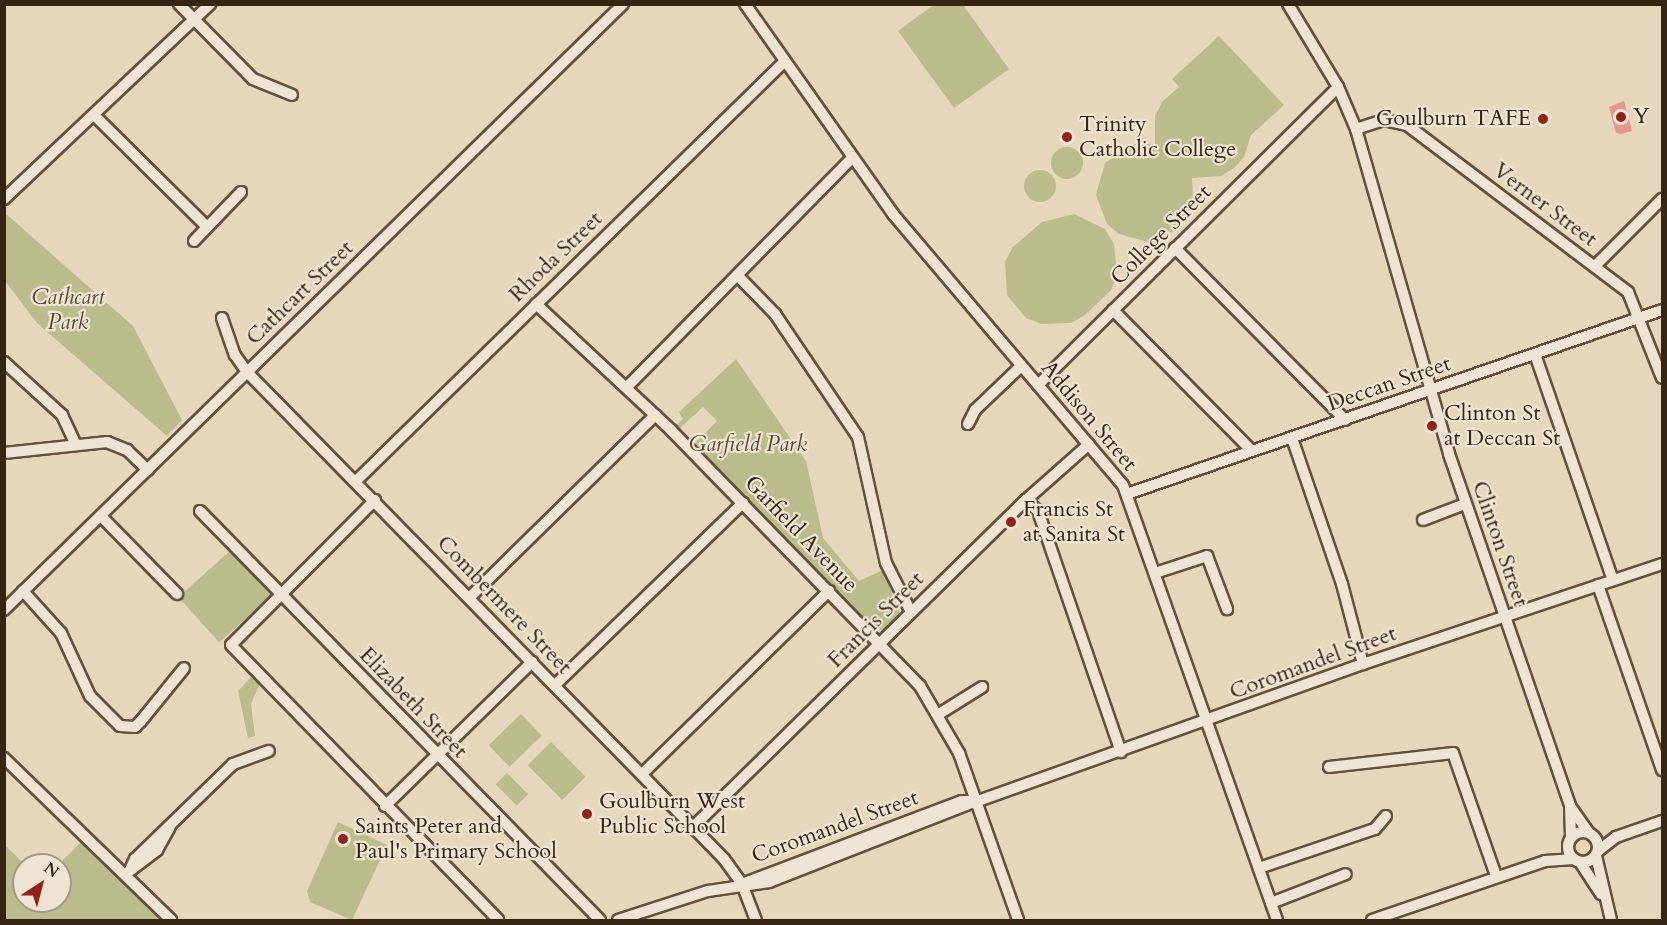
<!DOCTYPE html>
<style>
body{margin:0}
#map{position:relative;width:1667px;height:925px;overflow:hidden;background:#e6d6bb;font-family:Cardo,serif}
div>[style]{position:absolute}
.green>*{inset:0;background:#bbbc8c;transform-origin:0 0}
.round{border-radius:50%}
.building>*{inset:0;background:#e5968e}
.roads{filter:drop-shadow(2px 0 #63513e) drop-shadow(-2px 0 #63513e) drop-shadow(0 2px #63513e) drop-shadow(0 -2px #63513e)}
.minor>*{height:10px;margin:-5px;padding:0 5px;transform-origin:5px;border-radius:5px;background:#efe4d3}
.minor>.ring{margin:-5px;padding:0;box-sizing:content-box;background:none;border:10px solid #efe4d3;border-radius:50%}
.dots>*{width:16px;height:16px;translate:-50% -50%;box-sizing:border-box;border:3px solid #efe4d3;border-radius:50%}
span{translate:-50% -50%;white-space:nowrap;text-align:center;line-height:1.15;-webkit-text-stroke:4.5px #efe4d3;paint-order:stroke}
.poi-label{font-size:22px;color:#372514}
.left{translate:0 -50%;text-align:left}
.right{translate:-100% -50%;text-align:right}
.street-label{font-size:22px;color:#372514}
.park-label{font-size:22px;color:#584b32;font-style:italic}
.frame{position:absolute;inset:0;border:6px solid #372514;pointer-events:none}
.north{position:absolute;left:12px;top:853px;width:60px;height:60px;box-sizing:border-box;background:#efe4d3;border:2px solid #a59887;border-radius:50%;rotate:36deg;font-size:16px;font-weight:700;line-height:24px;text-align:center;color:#372514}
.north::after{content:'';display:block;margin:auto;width:21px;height:27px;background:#8f2418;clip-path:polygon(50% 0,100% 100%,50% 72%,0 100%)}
</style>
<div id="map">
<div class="green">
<i style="clip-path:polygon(935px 4px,963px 5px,1009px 69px,954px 108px,898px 31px)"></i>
<i style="clip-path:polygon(1219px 36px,1284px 105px,1251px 135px,1244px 157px,1234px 168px,1221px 176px,1192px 178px,1193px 205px,1177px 230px,1148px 242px,1119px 234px,1107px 224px,1096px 195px,1105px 163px,1133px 144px,1155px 144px,1155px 116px,1163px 101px,1179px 87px,1172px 79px)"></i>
<i class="round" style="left:1051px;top:147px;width:32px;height:32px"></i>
<i class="round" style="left:1024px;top:170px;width:32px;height:32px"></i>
<i style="clip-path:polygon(5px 213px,133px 326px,182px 420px,167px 436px,37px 323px,5px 281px)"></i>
<i style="clip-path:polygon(1074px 214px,1105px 229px,1114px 244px,1117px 276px,1111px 290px,1085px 315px,1071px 323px,1041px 324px,1026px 318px,1007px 295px,1005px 262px,1013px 247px,1042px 222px)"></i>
<i style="clip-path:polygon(736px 359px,806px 461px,823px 538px,859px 581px,883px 570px,900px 613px,885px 631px,873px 628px,693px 445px,717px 421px,703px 407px,678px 430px,675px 427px,683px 419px,679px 412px)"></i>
<i style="left:232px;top:549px;width:61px;height:72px;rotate:48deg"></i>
<i style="clip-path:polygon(253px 675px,260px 683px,251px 704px,255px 736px,248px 738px,238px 691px)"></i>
<i style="left:521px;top:714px;width:30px;height:45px;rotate:46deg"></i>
<i style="left:551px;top:742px;width:49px;height:33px;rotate:45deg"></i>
<i style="left:507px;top:773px;width:30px;height:16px;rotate:45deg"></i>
<i style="clip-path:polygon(338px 822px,387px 845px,352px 920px,310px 902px,307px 891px)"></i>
<i style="clip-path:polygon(82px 841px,164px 920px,5px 920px,4px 844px,25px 865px,24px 901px,60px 901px,58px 865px)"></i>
</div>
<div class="building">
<i style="clip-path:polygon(1624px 101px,1632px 131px,1621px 134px,1616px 133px,1609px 107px)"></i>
</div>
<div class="roads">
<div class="minor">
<i style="left:179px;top:4px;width:105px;rotate:45.4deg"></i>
<i style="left:253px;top:79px;width:42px;rotate:22.3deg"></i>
<i style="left:745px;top:4px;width:257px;rotate:54.8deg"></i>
<i style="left:893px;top:214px;width:355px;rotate:49.7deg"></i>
<i style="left:1123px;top:485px;width:461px;rotate:70.5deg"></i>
<i style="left:1288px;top:4px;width:97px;rotate:58.9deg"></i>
<i style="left:1338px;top:87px;width:46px;rotate:66.8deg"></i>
<i style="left:1356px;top:129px;width:338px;rotate:74deg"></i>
<i style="left:1449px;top:454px;width:372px;rotate:71deg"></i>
<i style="left:1570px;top:806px;width:32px;rotate:55deg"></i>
<i style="left:95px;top:116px;width:158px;rotate:44.7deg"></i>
<i style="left:1356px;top:129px;width:29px;rotate:-18deg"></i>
<i style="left:1384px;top:120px;width:24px;rotate:12deg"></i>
<i style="left:1407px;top:125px;width:277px;rotate:37.1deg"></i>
<i style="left:1628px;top:292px;width:92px;rotate:68.4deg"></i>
<i style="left:4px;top:199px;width:284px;rotate:-43.4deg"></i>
<i style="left:194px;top:241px;width:68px;rotate:-46.2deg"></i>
<i style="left:1175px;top:248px;width:242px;rotate:45.3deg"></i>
<i style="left:1595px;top:266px;width:95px;rotate:-45deg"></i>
<i style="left:739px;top:277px;width:52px;rotate:45.8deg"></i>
<i style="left:775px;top:314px;width:148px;rotate:56deg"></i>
<i style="left:858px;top:437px;width:129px;rotate:77.5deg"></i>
<i style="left:886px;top:563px;width:55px;rotate:63deg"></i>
<i style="left:536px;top:304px;width:185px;rotate:43deg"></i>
<i style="left:671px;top:430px;width:357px;rotate:45.8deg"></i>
<i style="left:920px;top:686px;width:78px;rotate:59.8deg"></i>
<i style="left:959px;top:753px;width:177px;rotate:70.5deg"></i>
<i style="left:1113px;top:310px;width:198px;rotate:45.4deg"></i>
<i style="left:222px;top:318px;width:39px;rotate:71deg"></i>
<i style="left:235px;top:355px;width:21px;rotate:55deg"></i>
<i style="left:247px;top:372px;width:682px;rotate:45.59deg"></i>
<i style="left:724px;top:859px;width:31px;rotate:54deg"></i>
<i style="left:742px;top:884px;width:39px;rotate:69deg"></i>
<i style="left:1535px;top:354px;width:239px;rotate:71deg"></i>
<i style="left:4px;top:362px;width:79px;rotate:42.4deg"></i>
<i style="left:62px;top:415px;width:33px;rotate:65deg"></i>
<i style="left:1038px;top:385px;width:423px;rotate:-44.8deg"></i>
<i style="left:627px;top:387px;width:322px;rotate:-45.5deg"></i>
<i style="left:968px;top:424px;width:16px;rotate:-63deg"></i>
<i style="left:975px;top:410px;width:64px;rotate:-43.7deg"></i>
<i style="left:1292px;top:438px;width:154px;rotate:71.1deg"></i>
<i style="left:1342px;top:584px;width:83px;rotate:75.3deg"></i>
<i style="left:4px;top:453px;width:104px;rotate:-6.1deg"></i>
<i style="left:107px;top:442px;width:22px;rotate:22deg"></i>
<i style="left:127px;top:450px;width:29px;rotate:44deg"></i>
<i style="left:356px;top:481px;width:600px;rotate:-44.39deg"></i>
<i style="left:1127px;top:494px;width:566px;rotate:-18.98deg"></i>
<i style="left:375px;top:500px;width:204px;rotate:134.8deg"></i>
<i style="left:231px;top:645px;width:383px;rotate:45.8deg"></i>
<i style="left:1026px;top:500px;width:16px;rotate:43deg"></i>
<i style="left:1038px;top:511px;width:255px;rotate:71deg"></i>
<i style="left:200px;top:511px;width:572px;rotate:45.64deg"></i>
<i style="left:101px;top:516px;width:109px;rotate:45.7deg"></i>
<i style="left:1423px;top:520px;width:45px;rotate:-20.9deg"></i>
<i style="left:1155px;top:573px;width:55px;rotate:-18.1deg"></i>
<i style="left:1207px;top:556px;width:57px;rotate:69.3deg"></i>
<i style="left:1598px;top:585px;width:196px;rotate:70.9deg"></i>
<i style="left:23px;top:591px;width:57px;rotate:47.9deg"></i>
<i style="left:61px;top:633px;width:69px;rotate:65.3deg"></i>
<i style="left:90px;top:696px;width:42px;rotate:45deg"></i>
<i style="left:120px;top:726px;width:15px;rotate:4deg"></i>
<i style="left:135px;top:727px;width:8px;rotate:-45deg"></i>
<i style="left:141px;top:721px;width:68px;rotate:-50.9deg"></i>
<i style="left:469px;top:598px;width:261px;rotate:-44.5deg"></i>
<i style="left:4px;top:610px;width:866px;rotate:-44.39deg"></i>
<i style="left:555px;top:685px;width:262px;rotate:-44.1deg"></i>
<i style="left:939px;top:714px;width:51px;rotate:-32.1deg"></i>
<i style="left:4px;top:758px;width:233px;rotate:44.1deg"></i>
<i style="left:1329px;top:767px;width:125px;rotate:-6.4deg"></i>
<i style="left:1453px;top:753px;width:130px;rotate:70.7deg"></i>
<i style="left:642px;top:774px;width:262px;rotate:-44.4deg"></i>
<i style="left:385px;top:806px;width:206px;rotate:-44.4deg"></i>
<i style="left:1570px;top:807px;width:30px;rotate:88deg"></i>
<i style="left:693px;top:827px;width:467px;rotate:-44.5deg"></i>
<i style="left:1026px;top:500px;width:84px;rotate:-41.6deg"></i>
<i class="ring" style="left:1568px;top:832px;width:20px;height:20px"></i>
<i style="left:1598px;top:851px;width:23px;rotate:-38deg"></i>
<i style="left:1616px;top:837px;width:49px;rotate:-19.2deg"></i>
<i style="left:1596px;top:856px;width:66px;rotate:76.8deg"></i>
<i style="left:1580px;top:862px;width:38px;rotate:57deg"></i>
<i style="left:1259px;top:868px;width:122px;rotate:-18.6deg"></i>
<i style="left:1375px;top:829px;width:17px;rotate:-50deg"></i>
<i style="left:130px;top:870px;width:12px;rotate:-66deg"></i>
<i style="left:135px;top:859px;width:136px;rotate:-44.1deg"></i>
<i style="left:233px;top:764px;width:38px;rotate:-20deg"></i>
<i style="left:127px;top:873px;width:38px;rotate:-37deg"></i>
<i style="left:157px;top:850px;width:26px;rotate:-61deg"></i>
<i style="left:742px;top:884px;width:235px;rotate:-20.7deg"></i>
<i style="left:962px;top:801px;width:16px"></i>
<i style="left:978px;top:801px;width:409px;rotate:-19.6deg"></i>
<i style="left:1363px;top:664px;width:315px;rotate:-18.5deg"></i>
<i style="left:1271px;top:903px;width:80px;rotate:-21.1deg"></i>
<i style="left:618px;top:920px;width:95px;rotate:-17.9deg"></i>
<i style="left:708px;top:891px;width:62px;rotate:-8.4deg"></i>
<i style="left:769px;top:882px;width:223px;rotate:-21.3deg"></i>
<i style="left:1372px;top:920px;width:183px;rotate:-18.8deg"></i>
<i style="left:1545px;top:861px;width:29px;rotate:-4deg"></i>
</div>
</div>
<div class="dots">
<i style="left:1621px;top:117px;background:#8f2418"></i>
<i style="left:1543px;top:119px;background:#8f2418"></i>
<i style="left:1067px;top:137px;background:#8f2418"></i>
<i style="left:1432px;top:426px;background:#8f2418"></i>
<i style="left:1011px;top:522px;background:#8f2418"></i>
<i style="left:587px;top:814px;background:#8f2418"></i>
<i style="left:343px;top:839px;background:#8f2418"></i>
</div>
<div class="poi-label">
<span class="left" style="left:1633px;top:117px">Y</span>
<span class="right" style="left:1531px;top:119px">Goulburn TAFE</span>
<span class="left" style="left:1079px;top:137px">Trinity<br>Catholic College</span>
<span class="left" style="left:1444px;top:426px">Clinton St<br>at Deccan St</span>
<span class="left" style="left:1023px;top:522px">Francis St<br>at Sanita St</span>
<span class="left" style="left:599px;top:814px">Goulburn West<br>Public School</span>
<span class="left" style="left:355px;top:839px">Saints Peter and<br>Paul's Primary School</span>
</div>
<div class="street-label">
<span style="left:1545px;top:205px;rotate:37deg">Verner Street</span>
<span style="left:1161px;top:235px;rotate:-45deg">College Street</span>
<span style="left:556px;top:257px;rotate:-44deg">Rhoda Street</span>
<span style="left:300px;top:293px;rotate:-44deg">Cathcart Street</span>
<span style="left:1389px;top:384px;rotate:-19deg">Deccan Street</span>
<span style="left:1089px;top:416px;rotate:50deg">Addison Street</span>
<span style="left:801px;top:534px;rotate:46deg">Garfield Avenue</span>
<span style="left:1500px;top:544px;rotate:71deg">Clinton Street</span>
<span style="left:504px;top:605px;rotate:46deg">Combermere Street</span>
<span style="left:876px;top:620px;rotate:-45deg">Francis Street</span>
<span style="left:1313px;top:663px;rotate:-20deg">Coromandel Street</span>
<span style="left:413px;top:703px;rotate:46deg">Elizabeth Street</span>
<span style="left:835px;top:827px;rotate:-20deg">Coromandel Street</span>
</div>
<div class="park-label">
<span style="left:68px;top:310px">Cathcart<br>Park</span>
<span style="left:748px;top:445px">Garfield Park</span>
</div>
<div class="frame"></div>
<div class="north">N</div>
</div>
